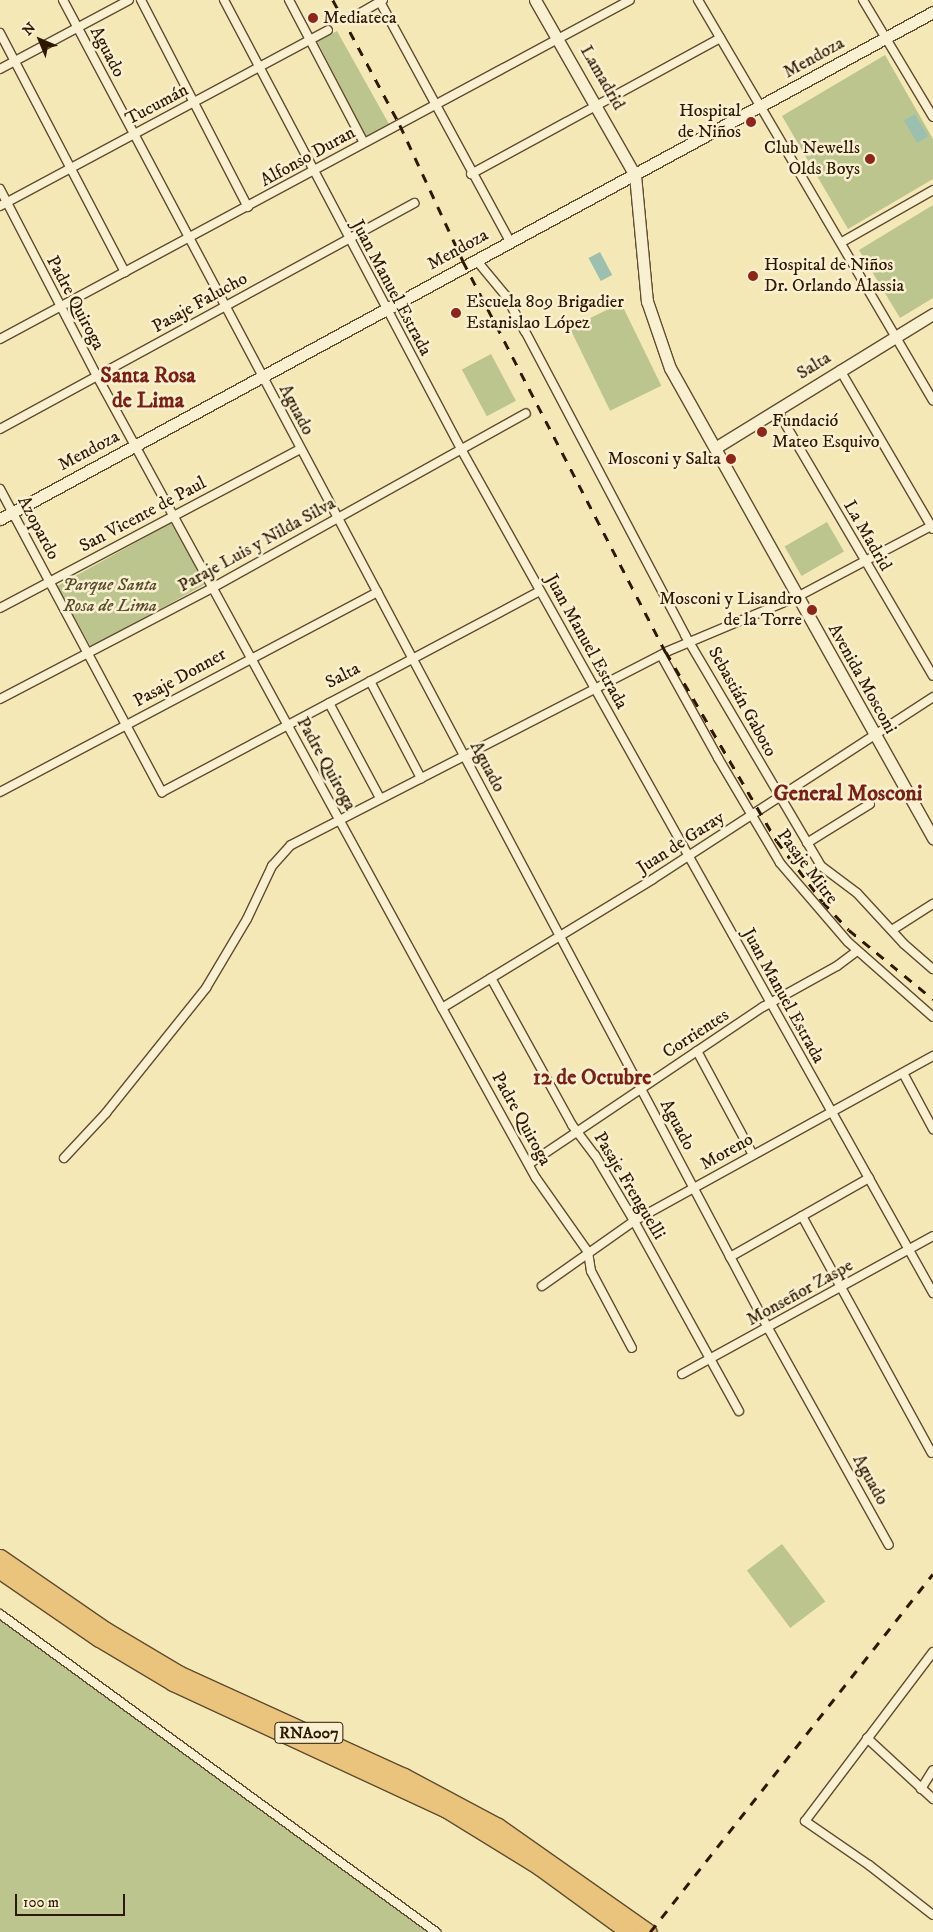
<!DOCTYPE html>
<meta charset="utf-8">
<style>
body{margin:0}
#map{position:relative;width:933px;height:1932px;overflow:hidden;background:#f5e8b7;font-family:"IM FELL DW Pica",serif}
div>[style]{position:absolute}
.green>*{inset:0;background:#bcc58e;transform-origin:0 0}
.water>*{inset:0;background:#9cc0af;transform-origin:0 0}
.roads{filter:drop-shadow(1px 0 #604c2f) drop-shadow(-1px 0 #604c2f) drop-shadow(0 1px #604c2f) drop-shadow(0 -1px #604c2f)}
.street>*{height:8px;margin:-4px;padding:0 4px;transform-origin:4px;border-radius:4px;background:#f8f0d0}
.secondary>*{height:11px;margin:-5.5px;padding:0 5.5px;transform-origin:5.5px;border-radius:5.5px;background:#f8f0d0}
.highway>*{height:15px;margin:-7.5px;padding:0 7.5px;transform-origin:7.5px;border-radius:7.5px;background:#eac47c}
.rail>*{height:2.5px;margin-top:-1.25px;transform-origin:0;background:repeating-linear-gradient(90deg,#2e1802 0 9px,transparent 0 18px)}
.dots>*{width:14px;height:14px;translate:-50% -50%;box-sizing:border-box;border:2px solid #f8f0d0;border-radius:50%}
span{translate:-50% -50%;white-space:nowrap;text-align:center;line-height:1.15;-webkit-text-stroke:5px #f8f0d0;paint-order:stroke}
.shield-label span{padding:1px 4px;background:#f8f0d0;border:1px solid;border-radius:4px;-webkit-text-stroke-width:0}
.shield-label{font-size:16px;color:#2e1802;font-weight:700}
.poi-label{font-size:18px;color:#2e1802}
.left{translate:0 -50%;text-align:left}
.right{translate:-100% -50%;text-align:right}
.street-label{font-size:18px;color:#2e1802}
.park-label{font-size:18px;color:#594c2c;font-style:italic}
.district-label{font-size:22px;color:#7a1f14;font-weight:700}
.north{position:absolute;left:15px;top:15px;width:50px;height:50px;-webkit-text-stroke:4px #f8f0d0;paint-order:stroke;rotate:315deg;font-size:14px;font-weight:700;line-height:20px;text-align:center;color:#2e1802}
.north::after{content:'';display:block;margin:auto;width:18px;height:22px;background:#2e1802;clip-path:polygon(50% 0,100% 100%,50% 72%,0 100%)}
.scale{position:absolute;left:15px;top:1894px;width:110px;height:22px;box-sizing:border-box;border:2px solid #2e1802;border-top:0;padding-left:6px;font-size:15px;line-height:18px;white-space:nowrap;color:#2e1802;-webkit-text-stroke:4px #f8f0d0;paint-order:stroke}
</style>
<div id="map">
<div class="green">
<i style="clip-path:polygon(337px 31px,389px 124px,366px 137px,317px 41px)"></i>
<i style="clip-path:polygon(885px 55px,933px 139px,933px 179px,848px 229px,782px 116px)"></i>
<i style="clip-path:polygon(933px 205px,933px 298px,900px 318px,859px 250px)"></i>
<i style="left:621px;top:303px;width:92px;height:57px;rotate:64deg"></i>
<i style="left:491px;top:354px;width:53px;height:33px;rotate:62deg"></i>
<i style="left:827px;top:522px;width:34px;height:49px;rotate:60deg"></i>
<i style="left:171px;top:523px;width:70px;height:130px;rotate:61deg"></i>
<i style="left:782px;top:1544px;width:72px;height:44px;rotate:53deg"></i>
<i style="clip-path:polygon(0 1616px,432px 1932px,0 1932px)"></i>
</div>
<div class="water">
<i style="left:915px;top:114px;width:26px;height:13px;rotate:59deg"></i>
<i style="left:600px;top:252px;width:26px;height:13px;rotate:62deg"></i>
</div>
<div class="roads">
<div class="street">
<i style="left:63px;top:0;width:1504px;rotate:62.04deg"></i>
<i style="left:768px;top:1328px;width:248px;rotate:60.9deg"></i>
<i style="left:141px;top:0;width:233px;rotate:62.7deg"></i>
<i style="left:224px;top:0;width:508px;rotate:62.17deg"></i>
<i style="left:461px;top:449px;width:967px;rotate:60.78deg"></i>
<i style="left:289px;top:0;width:161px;rotate:62.3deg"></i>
<i style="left:379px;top:0;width:274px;rotate:61.5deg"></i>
<i style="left:698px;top:0;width:464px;rotate:59.6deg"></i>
<i style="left:863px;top:0;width:136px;rotate:59.1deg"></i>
<i style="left:350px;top:19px;width:38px;rotate:-30deg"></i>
<i style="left:0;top:33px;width:270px;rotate:62.4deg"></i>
<i style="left:0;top:69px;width:146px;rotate:-28.1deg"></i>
<i style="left:471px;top:174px;width:284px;rotate:-28.6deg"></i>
<i style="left:0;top:189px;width:211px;rotate:62.6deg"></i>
<i style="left:97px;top:376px;width:720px;rotate:61.37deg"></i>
<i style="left:442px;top:1008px;width:194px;rotate:61.1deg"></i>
<i style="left:536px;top:1178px;width:90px;rotate:54.9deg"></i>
<i style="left:588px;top:1252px;width:19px;rotate:81deg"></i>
<i style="left:591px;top:1271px;width:87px;rotate:62deg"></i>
<i style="left:0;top:206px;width:372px;rotate:-28.2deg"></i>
<i style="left:842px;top:242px;width:105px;rotate:-29.7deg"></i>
<i style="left:477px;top:261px;width:45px;rotate:50.4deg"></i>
<i style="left:506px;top:296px;width:40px;rotate:62deg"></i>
<i style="left:525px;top:331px;width:344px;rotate:62.2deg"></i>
<i style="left:685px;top:635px;width:268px;rotate:59.5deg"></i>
<i style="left:821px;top:866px;width:45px;rotate:36.9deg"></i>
<i style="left:857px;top:893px;width:69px;rotate:47.3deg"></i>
<i style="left:904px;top:944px;width:38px;rotate:41deg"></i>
<i style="left:0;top:339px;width:715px;rotate:-28.28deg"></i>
<i style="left:840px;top:370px;width:184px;rotate:59.7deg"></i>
<i style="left:777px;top:410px;width:308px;rotate:59.6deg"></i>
<i style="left:0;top:429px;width:472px;rotate:-28.6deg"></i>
<i style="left:0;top:489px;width:344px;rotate:61.9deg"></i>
<i style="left:162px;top:792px;width:428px;rotate:-28deg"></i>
<i style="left:0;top:608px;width:340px;rotate:-27.9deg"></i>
<i style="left:661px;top:655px;width:118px;rotate:61deg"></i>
<i style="left:718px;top:758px;width:122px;rotate:59.4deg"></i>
<i style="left:780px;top:863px;width:104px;rotate:49.3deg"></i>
<i style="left:848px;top:942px;width:113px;rotate:41.4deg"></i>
<i style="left:370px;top:681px;width:110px;rotate:62.3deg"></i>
<i style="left:0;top:699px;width:239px;rotate:-27.6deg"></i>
<i style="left:212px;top:588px;width:359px;rotate:-29.1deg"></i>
<i style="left:329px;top:703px;width:108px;rotate:61.8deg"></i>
<i style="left:0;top:792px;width:427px;rotate:-27.9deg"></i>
<i style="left:807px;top:843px;width:74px;rotate:-31.8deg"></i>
<i style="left:892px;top:930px;width:49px;rotate:-32.4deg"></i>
<i style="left:491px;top:978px;width:168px;rotate:61.1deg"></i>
<i style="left:572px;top:1125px;width:38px;rotate:53deg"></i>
<i style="left:595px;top:1155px;width:77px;rotate:59.4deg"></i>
<i style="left:634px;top:1221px;width:217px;rotate:61.1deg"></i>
<i style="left:442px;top:1008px;width:247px;rotate:-31.4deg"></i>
<i style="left:653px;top:879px;width:334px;rotate:-33deg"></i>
<i style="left:697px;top:1051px;width:118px;rotate:61.7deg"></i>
<i style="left:903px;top:1073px;width:64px;rotate:61.8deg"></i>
<i style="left:64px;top:1158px;width:62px;rotate:-47deg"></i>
<i style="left:106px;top:1113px;width:160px;rotate:-51.3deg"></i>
<i style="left:206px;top:988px;width:80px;rotate:-59.3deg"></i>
<i style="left:247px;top:919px;width:59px;rotate:-64.7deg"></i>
<i style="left:272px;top:866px;width:28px;rotate:-48deg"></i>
<i style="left:291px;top:845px;width:422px;rotate:-27.2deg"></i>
<i style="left:666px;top:652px;width:142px;rotate:-22.8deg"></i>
<i style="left:797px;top:597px;width:154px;rotate:-27.9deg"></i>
<i style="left:529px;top:1164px;width:282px;rotate:-33.9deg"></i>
<i style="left:763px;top:1007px;width:85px;rotate:-29deg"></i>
<i style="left:837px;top:966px;width:25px;rotate:-37deg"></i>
<i style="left:802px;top:1216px;width:270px;rotate:61.3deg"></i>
<i style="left:730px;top:1257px;width:160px;rotate:-29.6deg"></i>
<i style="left:542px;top:1286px;width:113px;rotate:-35.2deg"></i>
<i style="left:634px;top:1221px;width:342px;rotate:-28.9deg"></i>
<i style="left:682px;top:1374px;width:286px;rotate:-28.8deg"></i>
<i style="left:0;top:1614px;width:540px;rotate:36.11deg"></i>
<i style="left:933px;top:1652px;width:212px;rotate:127.1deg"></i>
<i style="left:805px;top:1821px;width:78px;rotate:34.5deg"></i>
<i style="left:869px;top:1865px;width:81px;rotate:38deg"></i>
<i style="left:867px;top:1738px;width:90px;rotate:42.7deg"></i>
<i style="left:921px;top:1789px;width:22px;rotate:-58deg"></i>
</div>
<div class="secondary">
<i style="left:535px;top:0;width:202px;rotate:60.3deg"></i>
<i style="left:635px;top:175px;width:127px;rotate:84.6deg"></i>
<i style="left:647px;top:301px;width:71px;rotate:71.1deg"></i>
<i style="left:670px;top:368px;width:539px;rotate:60.77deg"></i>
<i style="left:715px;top:448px;width:256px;rotate:-31.6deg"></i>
<i style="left:0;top:519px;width:1062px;rotate:-28.52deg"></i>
</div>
<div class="highway">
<i style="left:0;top:1557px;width:129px;rotate:34.6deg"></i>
<i style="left:106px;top:1630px;width:86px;rotate:30.7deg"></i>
<i style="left:180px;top:1674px;width:246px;rotate:24.5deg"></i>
<i style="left:404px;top:1776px;width:106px;rotate:28deg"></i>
<i style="left:498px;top:1826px;width:184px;rotate:35.1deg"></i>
<i style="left:0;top:1571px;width:120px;rotate:34.5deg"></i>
<i style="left:99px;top:1639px;width:86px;rotate:30.7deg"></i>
<i style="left:173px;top:1683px;width:300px;rotate:24.9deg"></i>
<i style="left:445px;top:1809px;width:110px;rotate:31.7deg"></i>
<i style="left:539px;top:1867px;width:110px;rotate:36.1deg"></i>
</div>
</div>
<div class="rail">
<i style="left:333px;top:0;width:142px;rotate:61.8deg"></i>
<i style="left:400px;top:125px;width:150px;rotate:65.1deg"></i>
<i style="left:463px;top:261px;width:441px;rotate:62.6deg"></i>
<i style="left:666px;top:652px;width:219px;rotate:59.6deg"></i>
<i style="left:777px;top:841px;width:76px;rotate:53deg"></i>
<i style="left:823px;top:902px;width:38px;rotate:47deg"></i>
<i style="left:849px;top:930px;width:109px;rotate:39.4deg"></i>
<i style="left:650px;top:1932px;width:456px;rotate:-51.7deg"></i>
</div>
<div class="dots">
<i style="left:313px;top:18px;background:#8f2418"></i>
<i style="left:751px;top:122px;background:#8f2418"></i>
<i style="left:870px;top:159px;background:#8f2418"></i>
<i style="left:753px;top:276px;background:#8f2418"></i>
<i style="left:456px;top:313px;background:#8f2418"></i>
<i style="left:762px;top:432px;background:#8f2418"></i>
<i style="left:731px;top:459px;background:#8f2418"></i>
<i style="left:812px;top:610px;background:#8f2418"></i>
</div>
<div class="shield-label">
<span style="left:309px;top:1733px">RNA007</span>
</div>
<div class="poi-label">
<span class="left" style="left:323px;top:18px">Mediateca</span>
<span class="right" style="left:741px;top:122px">Hospital<br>de Niños</span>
<span class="right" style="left:860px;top:159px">Club Newells<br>Olds Boys</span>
<span class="left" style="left:764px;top:276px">Hospital de Niños<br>Dr. Orlando Alassia</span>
<span class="left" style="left:466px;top:313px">Escuela 809 Brigadier<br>Estanislao López</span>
<span class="left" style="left:772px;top:432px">Fundació<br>Mateo Esquivo</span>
<span class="right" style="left:721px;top:459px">Mosconi y Salta</span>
<span class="right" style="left:802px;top:610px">Mosconi y Lisandro<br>de la Torre</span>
</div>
<div class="street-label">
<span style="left:107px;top:52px;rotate:62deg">Aguado</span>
<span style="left:814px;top:58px;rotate:-29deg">Mendoza</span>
<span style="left:602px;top:78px;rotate:60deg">Lamadrid</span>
<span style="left:157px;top:105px;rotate:-28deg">Tucumán</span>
<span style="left:308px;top:157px;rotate:-29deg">Alfonso Duran</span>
<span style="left:458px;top:250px;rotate:-29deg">Mendoza</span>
<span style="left:391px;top:288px;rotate:62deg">Juan Manuel Estrada</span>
<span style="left:75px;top:303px;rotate:62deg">Padre Quiroga</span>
<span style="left:200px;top:303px;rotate:-29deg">Pasaje Falucho</span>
<span style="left:814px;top:366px;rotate:-32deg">Salta</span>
<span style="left:296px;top:410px;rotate:62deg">Aguado</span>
<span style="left:89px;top:451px;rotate:-28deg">Mendoza</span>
<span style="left:143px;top:515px;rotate:-28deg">San Vicente de Paul</span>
<span style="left:38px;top:528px;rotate:62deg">Azopardo</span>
<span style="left:867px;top:536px;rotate:60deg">La Madrid</span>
<span style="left:257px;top:545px;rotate:-29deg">Paraje Luis y Nilda Silva</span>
<span style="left:586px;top:642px;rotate:61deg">Juan Manuel Estrada</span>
<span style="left:343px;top:676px;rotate:-28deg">Salta</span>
<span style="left:180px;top:678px;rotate:-29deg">Pasaje Donner</span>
<span style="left:862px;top:679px;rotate:61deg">Avenida Mosconi</span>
<span style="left:742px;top:702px;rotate:61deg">Sebastián Gaboto</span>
<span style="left:326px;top:764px;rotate:61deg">Padre Quiroga</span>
<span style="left:487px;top:767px;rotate:62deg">Aguado</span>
<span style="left:681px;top:843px;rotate:-33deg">Juan de Garay</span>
<span style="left:807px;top:867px;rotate:53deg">Pasaje Mitre</span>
<span style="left:783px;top:996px;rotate:61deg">Juan Manuel Estrada</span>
<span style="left:696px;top:1034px;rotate:-33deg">Corrientes</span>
<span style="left:521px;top:1119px;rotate:61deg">Padre Quiroga</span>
<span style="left:677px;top:1125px;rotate:62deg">Aguado</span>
<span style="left:727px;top:1152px;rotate:-29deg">Moreno</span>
<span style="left:629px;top:1186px;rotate:59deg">Pasaje Frenguelli</span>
<span style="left:800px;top:1293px;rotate:-29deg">Monseñor Zaspe</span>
<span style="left:870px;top:1480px;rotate:61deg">Aguado</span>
</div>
<div class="park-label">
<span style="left:110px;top:596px">Parque Santa<br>Rosa de Lima</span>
</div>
<div class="district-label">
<span style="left:148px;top:388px">Santa Rosa<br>de Lima</span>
<span style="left:848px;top:794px">General Mosconi</span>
<span style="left:592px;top:1078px">12 de Octubre</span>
</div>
<div class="north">N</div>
<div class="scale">100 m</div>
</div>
